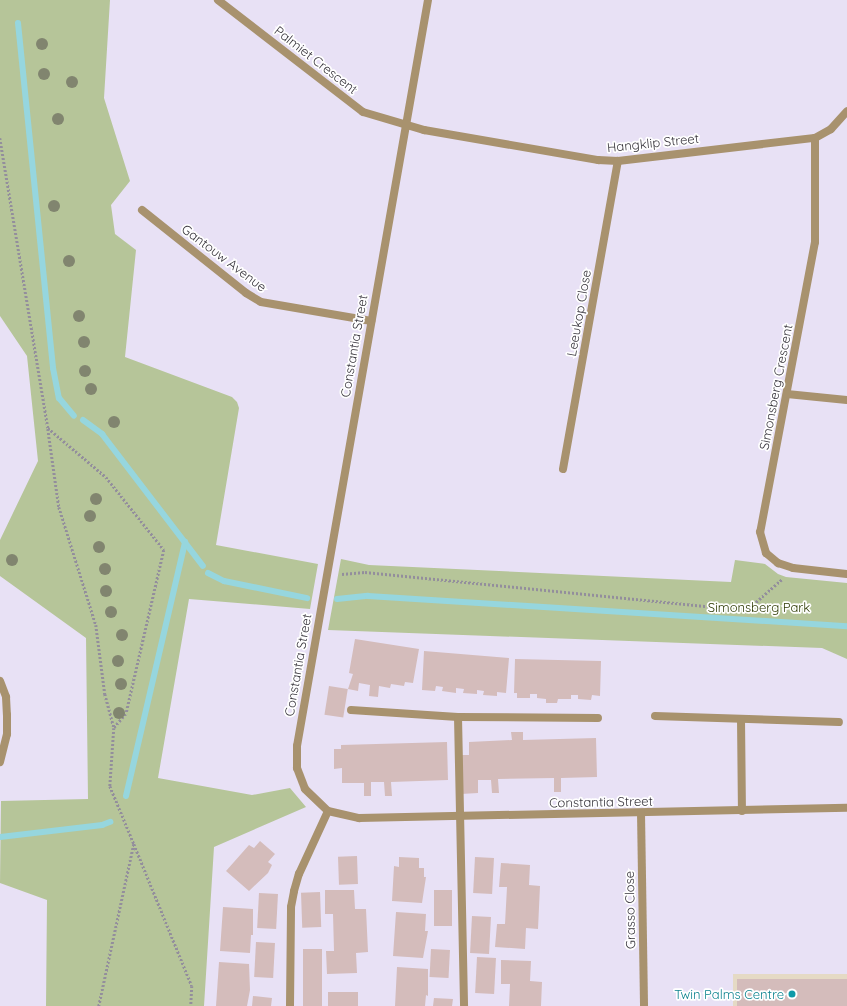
<!DOCTYPE html>
<style>
body{margin:0}
#map{position:relative;width:847px;height:1006px;overflow:hidden;background:#e8e1f5;font-family:Quicksand,sans-serif}
div>[style]{position:absolute}
.commercial>*{inset:0;background:#e5dac5;transform-origin:0 0}
.green>*{inset:0;background:#b6c599}
.stream>*{height:6px;margin:-3px;padding:0 3px;transform-origin:3px;border-radius:3px;background:#96d6de}
.building>*{inset:0;background:#d4bcbb;transform-origin:0 0}
.path>*{height:2.5px;margin-top:-1.25px;transform-origin:0;background:repeating-linear-gradient(90deg,#938e9c 0 2px,transparent 0 4px)}
.street>*{height:8px;margin:-4px;padding:0 4px;transform-origin:4px;border-radius:4px;background:#a8926e}
.trees>*{width:12px;height:12px;margin:-6px;border-radius:50%;background:#81856f}
.dots>*{width:11px;height:11px;translate:-50% -50%;box-sizing:border-box;border:2px solid #fff;border-radius:50%}
span{translate:-50% -50%;white-space:nowrap;text-align:center;line-height:1.15;-webkit-text-stroke:3.5px #fff;paint-order:stroke}
.street-label{font-size:13px;color:#36333b}
.park-label{font-size:13px;color:#2c3902}
.culture-label{font-size:13px;color:#0d838f}
.right{translate:-100% -50%;text-align:right}
</style>
<div id="map">
<div class="commercial">
<i style="left:847px;top:974px;width:32px;height:114px;rotate:90deg"></i>
</div>
<div class="green">
<i style="clip-path:polygon(0 0,110px 0,104px 98px,130px 181px,111px 205px,115px 234px,136px 250px,125px 357px,232px 397px,237px 402px,239px 408px,216px 545px,318px 564px,310px 609px,189px 599px,158px 778px,252px 795px,290px 788px,306px 807px,214px 847px,204px 1006px,46px 1006px,47px 900px,0 883px,1px 801px,88px 799px,86px 638px,0 576px,0 540px,38px 461px,27px 356px,0 316px)"></i>
<i style="clip-path:polygon(341px 559px,369px 565px,731px 582px,735px 560px,765px 564px,778px 574px,786px 577px,847px 583px,847px 659px,822px 648px,328px 630px)"></i>
</div>
<div class="stream">
<i style="left:18px;top:23px;width:347px;rotate:84.2deg"></i>
<i style="left:53px;top:368px;width:31px;rotate:79deg"></i>
<i style="left:59px;top:398px;width:23px;rotate:50deg"></i>
<i style="left:83px;top:420px;width:24px;rotate:36deg"></i>
<i style="left:102px;top:434px;width:166px;rotate:52.6deg"></i>
<i style="left:208px;top:573px;width:18px;rotate:27deg"></i>
<i style="left:224px;top:581px;width:85px;rotate:11.6deg"></i>
<i style="left:337px;top:599px;width:31px;rotate:-6deg"></i>
<i style="left:368px;top:596px;width:480px;rotate:3.6deg"></i>
<i style="left:126px;top:796px;width:261px;rotate:-76.9deg"></i>
<i style="left:0;top:837px;width:103px;rotate:-6.7deg"></i>
<i style="left:102px;top:825px;width:9px;rotate:-21deg"></i>
</div>
<div class="building">
<i style="clip-path:polygon(355px 639px,419px 649px,413px 683px,405px 682px,404px 686px,391px 684px,390px 688px,379px 686px,378px 697px,369px 696px,370px 685px,359px 683px,358px 691px,348px 689px,353px 674px,349px 673px)"></i>
<i style="clip-path:polygon(424px 651px,509px 658px,506px 693px,497px 692px,497px 696px,483px 695px,484px 691px,477px 690px,477px 694px,463px 693px,464px 689px,456px 688px,456px 693px,442px 691px,443px 687px,436px 686px,435px 691px,422px 690px)"></i>
<i style="clip-path:polygon(515px 659px,601px 661px,600px 696px,592px 695px,591px 700px,578px 699px,578px 695px,571px 695px,571px 699px,558px 699px,557px 703px,546px 703px,546px 699px,537px 698px,537px 694px,530px 694px,530px 698px,517px 698px,517px 693px,514px 693px)"></i>
<i style="left:329px;top:686px;width:19px;height:29px;rotate:9deg"></i>
<i style="clip-path:polygon(511px 732px,523px 732px,523px 740px,596px 738px,597px 777px,561px 778px,561px 792px,554px 792px,554px 778px,498px 779px,499px 793px,492px 793px,491px 780px,478px 780px,478px 793px,461px 794px,461px 755px,469px 755px,469px 742px,512px 740px)"></i>
<i style="clip-path:polygon(447px 742px,448px 780px,391px 782px,392px 796px,385px 796px,384px 782px,371px 782px,371px 796px,364px 796px,364px 783px,342px 783px,342px 768px,334px 769px,334px 749px,341px 749px,341px 745px)"></i>
<i style="clip-path:polygon(260px 841px,275px 854px,268px 862px,272px 865px,268px 873px,249px 891px,226px 871px,249px 845px,254px 848px)"></i>
<i style="left:357px;top:856px;width:28px;height:19px;rotate:88deg"></i>
<i style="clip-path:polygon(399px 857px,419px 858px,419px 868px,424px 868px,424px 877px,426px 877px,422px 903px,392px 901px,394px 866px,399px 867px)"></i>
<i style="left:475px;top:857px;width:19px;height:36px;rotate:3deg"></i>
<i style="clip-path:polygon(501px 863px,530px 865px,529px 885px,540px 886px,538px 929px,526px 928px,525px 949px,495px 947px,497px 924px,505px 924px,507px 887px,499px 887px)"></i>
<i style="clip-path:polygon(325px 890px,354px 890px,355px 909px,366px 909px,368px 952px,356px 953px,357px 973px,327px 974px,326px 951px,334px 951px,333px 914px,325px 914px)"></i>
<i style="left:434px;top:890px;width:18px;height:36px"></i>
<i style="left:320px;top:892px;width:35px;height:19px;rotate:88deg"></i>
<i style="left:259px;top:893px;width:19px;height:35px;rotate:3deg"></i>
<i style="clip-path:polygon(223px 907px,253px 909px,253px 935px,251px 935px,250px 953px,220px 951px)"></i>
<i style="clip-path:polygon(396px 912px,426px 914px,425px 931px,428px 931px,423px 958px,393px 956px)"></i>
<i style="left:472px;top:916px;width:19px;height:37px;rotate:3deg"></i>
<i style="left:256px;top:942px;width:19px;height:35px;rotate:3deg"></i>
<i style="left:303px;top:949px;width:19px;height:57px"></i>
<i style="left:431px;top:949px;width:19px;height:28px;rotate:3deg"></i>
<i style="left:477px;top:957px;width:19px;height:36px;rotate:3deg"></i>
<i style="clip-path:polygon(501px 960px,531px 961px,530px 981px,542px 982px,541px 1006px,509px 1006px,510px 984px,501px 984px)"></i>
<i style="clip-path:polygon(219px 962px,249px 964px,250px 990px,247px 1006px,216px 1006px)"></i>
<i style="clip-path:polygon(397px 967px,428px 969px,428px 996px,426px 995px,425px 1006px,395px 1006px)"></i>
<i style="left:847px;top:979px;width:27px;height:110px;rotate:90deg"></i>
<i style="left:358px;top:992px;width:14px;height:30px;rotate:90deg"></i>
<i style="clip-path:polygon(253px 996px,272px 998px,271px 1006px,252px 1006px)"></i>
<i style="clip-path:polygon(434px 998px,453px 999px,452px 1006px,433px 1006px)"></i>
</div>
<div class="path">
<i style="left:0;top:138px;width:294px;rotate:80.6deg"></i>
<i style="left:48px;top:428px;width:76px;rotate:40.2deg"></i>
<i style="left:106px;top:477px;width:93px;rotate:51.5deg"></i>
<i style="left:164px;top:550px;width:168px;rotate:103deg"></i>
<i style="left:126px;top:714px;width:18px;rotate:131deg"></i>
<i style="left:114px;top:728px;width:58px;rotate:93.9deg"></i>
<i style="left:110px;top:786px;width:63px;rotate:67.5deg"></i>
<i style="left:134px;top:844px;width:166px;rotate:102.2deg"></i>
<i style="left:48px;top:429px;width:79px;rotate:82deg"></i>
<i style="left:59px;top:507px;width:124px;rotate:72.6deg"></i>
<i style="left:96px;top:625px;width:70px;rotate:82.6deg"></i>
<i style="left:105px;top:694px;width:34px;rotate:75deg"></i>
<i style="left:342px;top:574px;width:23px;rotate:-5deg"></i>
<i style="left:365px;top:572px;width:384px;rotate:5.7deg"></i>
<i style="left:747px;top:610px;width:47px;rotate:-41.5deg"></i>
<i style="left:134px;top:844px;width:153px;rotate:67.8deg"></i>
<i style="left:192px;top:986px;width:20px;rotate:93deg"></i>
</div>
<div class="street">
<i style="left:218px;top:0;width:183px;rotate:37.7deg"></i>
<i style="left:363px;top:112px;width:64px;rotate:16.4deg"></i>
<i style="left:424px;top:130px;width:177px;rotate:9.8deg"></i>
<i style="left:598px;top:160px;width:20px;rotate:3deg"></i>
<i style="left:618px;top:161px;width:198px;rotate:-6.7deg"></i>
<i style="left:815px;top:138px;width:18px;rotate:-29deg"></i>
<i style="left:831px;top:129px;width:24px;rotate:-48deg"></i>
<i style="left:428px;top:0;width:757px;rotate:99.96deg"></i>
<i style="left:297px;top:746px;width:22px;rotate:90deg"></i>
<i style="left:297px;top:768px;width:22px;rotate:69deg"></i>
<i style="left:305px;top:789px;width:32px;rotate:44deg"></i>
<i style="left:328px;top:811px;width:32px;rotate:13deg"></i>
<i style="left:359px;top:818px;width:488px;rotate:-1.2deg"></i>
<i style="left:815px;top:138px;width:104px;rotate:90deg"></i>
<i style="left:815px;top:242px;width:295px;rotate:100.7deg"></i>
<i style="left:760px;top:532px;width:22px;rotate:74deg"></i>
<i style="left:766px;top:553px;width:16px;rotate:40deg"></i>
<i style="left:778px;top:563px;width:16px;rotate:18deg"></i>
<i style="left:793px;top:568px;width:54px;rotate:6.3deg"></i>
<i style="left:142px;top:210px;width:133px;rotate:38.6deg"></i>
<i style="left:246px;top:293px;width:17px;rotate:31deg"></i>
<i style="left:261px;top:302px;width:112px;rotate:9.8deg"></i>
<i style="left:787px;top:394px;width:60px;rotate:5.7deg"></i>
<i style="left:563px;top:469px;width:313px;rotate:-79.9deg"></i>
<i style="left:0;top:681px;width:17px;rotate:69deg"></i>
<i style="left:6px;top:697px;width:18px;rotate:87deg"></i>
<i style="left:7px;top:715px;width:19px;rotate:90deg"></i>
<i style="left:7px;top:734px;width:29px;rotate:104deg"></i>
<i style="left:351px;top:710px;width:107px;rotate:3.7deg"></i>
<i style="left:458px;top:717px;width:140px;rotate:0.4deg"></i>
<i style="left:655px;top:716px;width:184px;rotate:1.9deg"></i>
<i style="left:458px;top:717px;width:289px;rotate:88.8deg"></i>
<i style="left:741px;top:719px;width:92px;rotate:89.4deg"></i>
<i style="left:641px;top:813px;width:193px;rotate:89.1deg"></i>
<i style="left:290px;top:1006px;width:99px;rotate:-89.4deg"></i>
<i style="left:291px;top:907px;width:16px;rotate:-79deg"></i>
<i style="left:294px;top:891px;width:18px;rotate:-74deg"></i>
<i style="left:299px;top:874px;width:69px;rotate:-65.3deg"></i>
</div>
<div class="trees">
<i style="left:42px;top:44px"></i>
<i style="left:44px;top:74px"></i>
<i style="left:72px;top:82px"></i>
<i style="left:58px;top:119px"></i>
<i style="left:54px;top:206px"></i>
<i style="left:69px;top:261px"></i>
<i style="left:79px;top:316px"></i>
<i style="left:84px;top:342px"></i>
<i style="left:85px;top:371px"></i>
<i style="left:91px;top:389px"></i>
<i style="left:114px;top:422px"></i>
<i style="left:96px;top:499px"></i>
<i style="left:90px;top:516px"></i>
<i style="left:99px;top:547px"></i>
<i style="left:12px;top:560px"></i>
<i style="left:105px;top:569px"></i>
<i style="left:106px;top:591px"></i>
<i style="left:111px;top:612px"></i>
<i style="left:122px;top:635px"></i>
<i style="left:118px;top:661px"></i>
<i style="left:121px;top:684px"></i>
<i style="left:119px;top:713px"></i>
</div>
<div class="dots">
<i style="left:792px;top:994px;background:#0f9aa8"></i>
</div>
<div class="street-label">
<span style="left:316px;top:60px;rotate:38deg">Palmiet Crescent</span>
<span style="left:653px;top:143px;rotate:-6deg">Hangklip Street</span>
<span style="left:224px;top:258px;rotate:37deg">Gantouw Avenue</span>
<span style="left:579px;top:313px;rotate:-80deg">Leeukop Close</span>
<span style="left:354px;top:346px;rotate:-80deg">Constantia Street</span>
<span style="left:776px;top:387px;rotate:-79deg">Simonsberg Crescent</span>
<span style="left:298px;top:665px;rotate:-80deg">Constantia Street</span>
<span style="left:601px;top:802px;rotate:-1deg">Constantia Street</span>
<span style="left:630px;top:910px;rotate:-91deg">Grasso Close</span>
</div>
<div class="park-label">
<span style="left:759px;top:607px">Simonsberg Park</span>
</div>
<div class="culture-label">
<span class="right" style="left:784px;top:994px">Twin Palms Centre</span>
</div>
</div>
